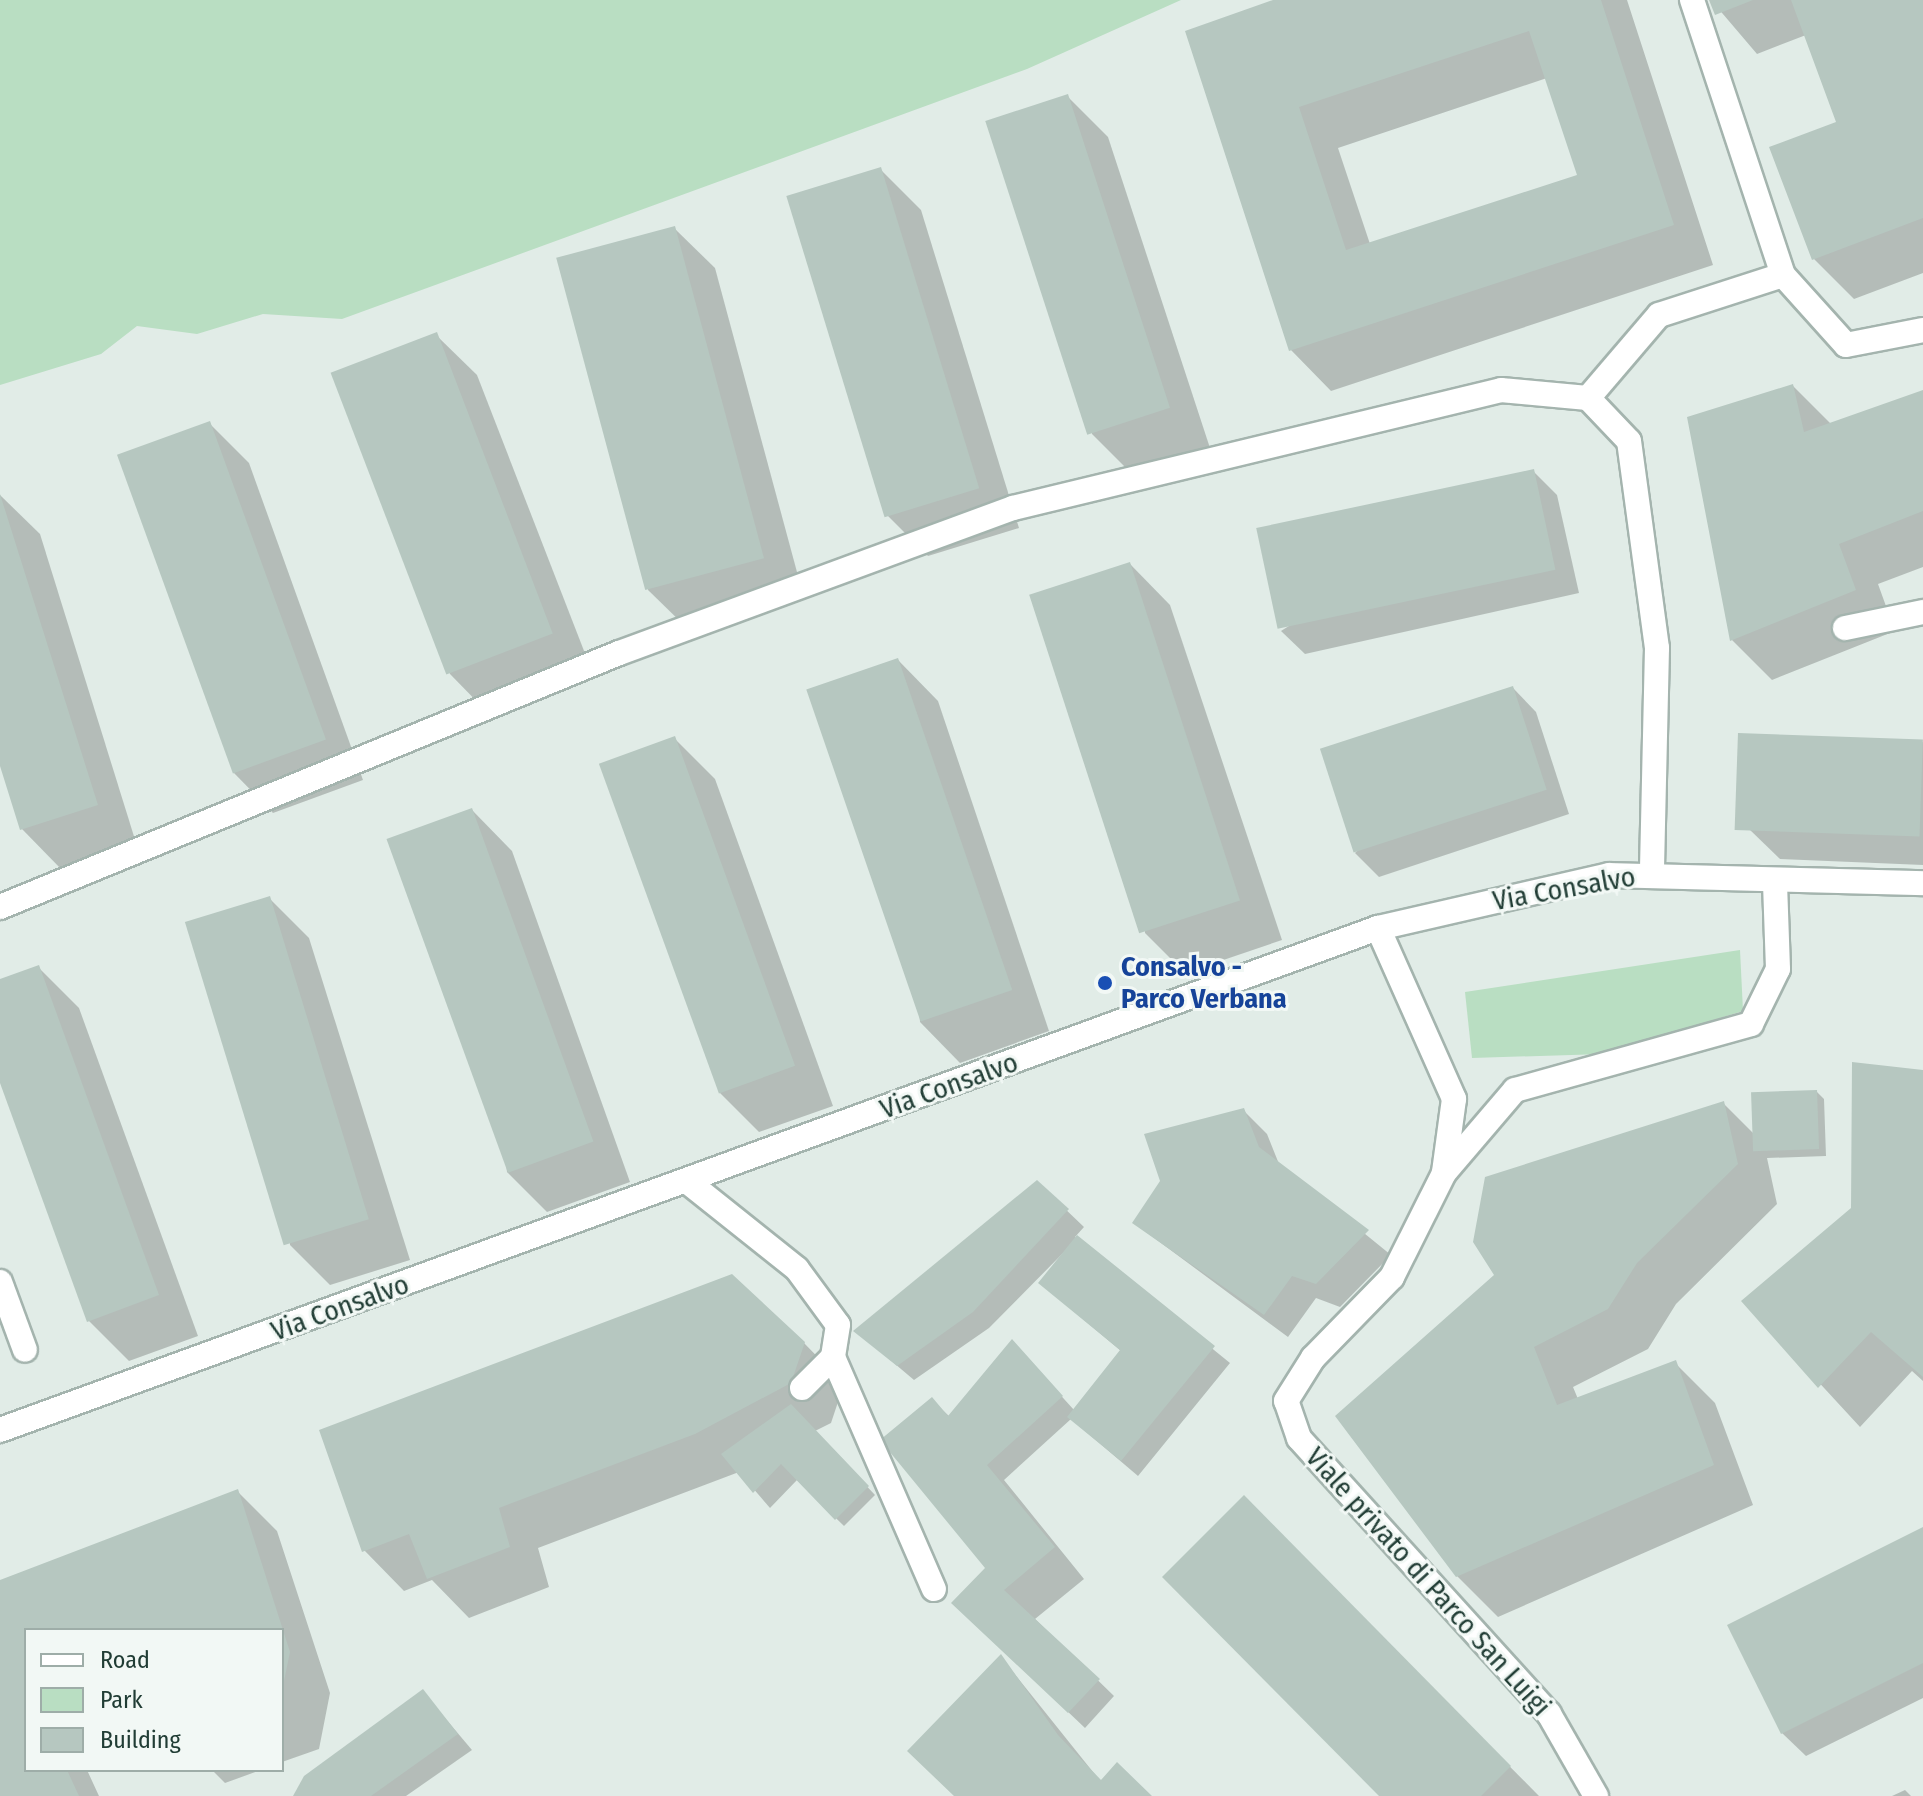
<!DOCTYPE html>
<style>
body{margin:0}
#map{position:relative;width:1923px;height:1796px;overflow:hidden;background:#e1ece7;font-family:"Fira Sans Condensed",sans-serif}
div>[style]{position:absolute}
.green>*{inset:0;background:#b9dec2}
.shadow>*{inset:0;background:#0003}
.building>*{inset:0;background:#b6c7c0;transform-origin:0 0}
.roads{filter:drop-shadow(2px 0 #a4b4ae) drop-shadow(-2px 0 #a4b4ae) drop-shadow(0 2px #a4b4ae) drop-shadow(0 -2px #a4b4ae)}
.service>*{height:24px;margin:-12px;padding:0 12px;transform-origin:12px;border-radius:12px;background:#fff}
.tertiary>*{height:24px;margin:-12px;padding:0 12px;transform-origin:12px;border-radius:12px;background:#fff}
.dots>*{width:22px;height:22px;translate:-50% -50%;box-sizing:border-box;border:4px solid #f2f8f5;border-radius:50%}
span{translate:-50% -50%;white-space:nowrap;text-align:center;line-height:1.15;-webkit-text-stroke:6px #f2f8f5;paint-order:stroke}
.street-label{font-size:28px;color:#213d35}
.transit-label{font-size:28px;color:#164399;font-weight:700}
.left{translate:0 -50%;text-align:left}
.legend{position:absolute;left:24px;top:1628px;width:260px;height:144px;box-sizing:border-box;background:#f2f8f5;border:2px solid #9eada8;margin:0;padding:10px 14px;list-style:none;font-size:24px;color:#213d35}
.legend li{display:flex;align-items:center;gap:16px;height:40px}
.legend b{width:40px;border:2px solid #9eada8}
</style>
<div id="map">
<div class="green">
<i style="clip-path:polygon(0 0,1181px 0,1027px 69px,342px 319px,263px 314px,197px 334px,137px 326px,101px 354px,0 385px)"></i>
<i style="clip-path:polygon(1740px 950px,1743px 1011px,1603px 1054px,1472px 1058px,1465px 992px)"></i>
</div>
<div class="shadow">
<i style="clip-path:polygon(evenodd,1282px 0,1627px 0,1713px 265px,1331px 391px,1291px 350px,1282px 0,1547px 78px,1580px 176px,1370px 244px,1338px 148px,1547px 78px)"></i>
<i style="clip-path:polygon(1711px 0,1923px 0,1923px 273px,1854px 299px,1814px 259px,1839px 123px,1806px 35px,1757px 54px)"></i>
<i style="clip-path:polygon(1067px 96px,1108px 137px,1210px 448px,1132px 474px,1092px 434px)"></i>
<i style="clip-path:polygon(881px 170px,921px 210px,1019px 528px,928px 556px,888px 516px)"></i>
<i style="clip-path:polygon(674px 228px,715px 268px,804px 598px,689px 630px,648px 590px)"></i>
<i style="clip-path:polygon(436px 335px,477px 375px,593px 674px,490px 715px,450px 674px,334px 375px)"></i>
<i style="clip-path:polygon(1793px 386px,1831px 424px,1923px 393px,1923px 567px,1878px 584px,1895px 631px,1772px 680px,1732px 640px)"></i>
<i style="clip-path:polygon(209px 423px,249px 463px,363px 780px,273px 813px,233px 772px)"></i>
<i style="clip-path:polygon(1533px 471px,1557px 495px,1579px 593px,1305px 654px,1281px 631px)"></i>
<i style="clip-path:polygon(0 495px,40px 534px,137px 846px,62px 870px,22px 829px,0 759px)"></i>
<i style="clip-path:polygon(1130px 564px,1170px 605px,1282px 940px,1185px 973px,1145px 933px)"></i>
<i style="clip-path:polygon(898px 660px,938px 701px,1049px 1031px,960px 1063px,920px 1022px)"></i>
<i style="clip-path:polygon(1513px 688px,1536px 712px,1569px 814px,1379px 877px,1355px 853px)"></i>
<i style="clip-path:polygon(675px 739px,715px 779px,833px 1106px,759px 1132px,719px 1092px)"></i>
<i style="clip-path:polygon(1923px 742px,1923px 865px,1780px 859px,1749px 829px)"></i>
<i style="clip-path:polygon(472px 810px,512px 851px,630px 1182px,547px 1212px,507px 1172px)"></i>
<i style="clip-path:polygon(269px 898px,309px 938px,410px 1260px,330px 1285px,290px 1245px)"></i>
<i style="clip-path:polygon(38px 967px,79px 1008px,198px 1336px,129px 1361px,89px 1321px,0 1077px,0 981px)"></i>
<i style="clip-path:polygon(1923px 1072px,1923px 1381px,1912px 1371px,1860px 1427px,1744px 1301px,1853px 1209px)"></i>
<i style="clip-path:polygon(1817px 1092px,1824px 1099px,1826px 1156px,1767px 1158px,1777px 1204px,1676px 1304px,1648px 1349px,1573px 1387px,1578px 1399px,1675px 1363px,1715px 1403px,1753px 1505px,1498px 1617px,1457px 1576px,1338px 1416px,1723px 1103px,1754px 1134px)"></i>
<i style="clip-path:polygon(1244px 1111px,1267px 1134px,1279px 1164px,1391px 1255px,1340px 1307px,1316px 1298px,1288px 1337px,1134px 1223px)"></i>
<i style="clip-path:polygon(1037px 1182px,1084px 1227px,1075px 1237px,1230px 1363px,1138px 1476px,1071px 1419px,1004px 1480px,1084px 1579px,1035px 1619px,1114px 1696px,1085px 1728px,970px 1619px,994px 1579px,932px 1400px,950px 1417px,1027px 1358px,1074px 1410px,1121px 1351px,1040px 1283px,1072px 1244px,989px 1328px,914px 1380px,856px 1331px)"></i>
<i style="clip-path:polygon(804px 1343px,844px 1384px,831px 1423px,815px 1431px,875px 1495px,844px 1526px,797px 1480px,770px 1508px,739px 1472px,538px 1548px,549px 1587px,469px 1618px,432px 1580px,404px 1591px,364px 1550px)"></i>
<i style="clip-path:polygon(237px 1491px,277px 1531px,330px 1693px,319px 1749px,282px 1762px,282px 1630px,26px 1630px,26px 1770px,87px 1770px,99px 1796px,0 1796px,0 1582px)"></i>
<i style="clip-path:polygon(1244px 1498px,1539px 1796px,1382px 1796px)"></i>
<i style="clip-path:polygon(1923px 1529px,1923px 1698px,1806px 1756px,1782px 1733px)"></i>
<i style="clip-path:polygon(1001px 1657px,1101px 1782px,1149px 1796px,957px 1796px)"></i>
<i style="clip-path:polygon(423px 1692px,472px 1750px,406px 1796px,295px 1796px)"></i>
<i style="clip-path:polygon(212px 1770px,261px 1770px,225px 1783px)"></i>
<i style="clip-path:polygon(1905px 1790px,1911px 1796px,1892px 1796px)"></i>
</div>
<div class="building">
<i style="clip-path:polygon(evenodd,1273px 0,1601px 0,1674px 225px,1289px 351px,1185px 31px,1273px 0,1529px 31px,1577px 175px,1346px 250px,1299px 107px,1529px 31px)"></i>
<i style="clip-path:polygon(1709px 0,1753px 0,1715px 15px)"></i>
<i style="clip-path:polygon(1791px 0,1923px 0,1923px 218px,1812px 260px,1769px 147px,1836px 122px)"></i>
<i style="left:1068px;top:94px;width:330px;height:87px;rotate:72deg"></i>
<i style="left:881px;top:167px;width:336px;height:99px;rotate:73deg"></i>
<i style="left:675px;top:226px;width:344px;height:123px;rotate:75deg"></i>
<i style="left:437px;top:332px;width:323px;height:114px;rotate:69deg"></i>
<i style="clip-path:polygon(1793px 384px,1804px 432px,1923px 390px,1923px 511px,1839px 544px,1856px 590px,1730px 641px,1687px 417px)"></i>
<i style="left:210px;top:421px;width:339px;height:99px;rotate:70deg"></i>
<i style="left:1534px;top:469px;width:103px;height:284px;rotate:78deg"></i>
<i style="clip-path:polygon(0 494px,98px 805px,20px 830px,0 766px)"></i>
<i style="left:1130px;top:562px;width:356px;height:106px;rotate:72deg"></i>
<i style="left:898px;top:658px;width:351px;height:97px;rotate:71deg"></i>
<i style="left:1513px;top:686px;width:109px;height:203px;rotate:72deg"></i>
<i style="left:1738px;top:733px;width:185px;height:97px;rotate:2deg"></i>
<i style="left:675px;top:736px;width:351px;height:81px;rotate:70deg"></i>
<i style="left:472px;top:808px;width:355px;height:91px;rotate:70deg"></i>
<i style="left:270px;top:896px;width:338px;height:89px;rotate:73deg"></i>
<i style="clip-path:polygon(39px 965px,159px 1295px,87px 1322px,0 1083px,0 979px)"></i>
<i style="clip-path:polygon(1852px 1062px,1923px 1070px,1923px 1377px,1871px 1332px,1818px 1388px,1741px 1301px,1851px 1208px)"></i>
<i style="left:1817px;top:1090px;width:59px;height:66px;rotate:88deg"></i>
<i style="clip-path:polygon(1724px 1101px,1738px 1164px,1637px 1263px,1608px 1309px,1534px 1347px,1557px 1405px,1676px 1360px,1714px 1465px,1456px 1577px,1335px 1416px,1494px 1275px,1473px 1242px,1485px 1177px)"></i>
<i style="clip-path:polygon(1244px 1108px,1259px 1147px,1369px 1230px,1316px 1284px,1292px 1276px,1264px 1315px,1132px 1223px,1160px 1181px,1144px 1134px)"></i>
<i style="clip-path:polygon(1037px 1180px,1069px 1209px,973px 1312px,897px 1366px,853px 1331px)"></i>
<i style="clip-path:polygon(1077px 1235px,1215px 1346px,1121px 1461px,1067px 1417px,1120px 1350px,1038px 1283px)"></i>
<i style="clip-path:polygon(732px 1274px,805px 1342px,791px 1383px,695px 1434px,499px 1508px,510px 1547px,427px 1579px,409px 1534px,362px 1552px,319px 1430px)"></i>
<i style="clip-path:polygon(1012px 1339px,1063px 1396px,987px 1465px,1055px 1547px,1004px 1590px,1100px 1679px,1068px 1713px,951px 1603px,985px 1568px,880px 1440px,932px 1397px,948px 1416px)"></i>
<i style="clip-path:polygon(791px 1404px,869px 1486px,835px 1520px,781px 1464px,753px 1493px,721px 1454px)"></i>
<i style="clip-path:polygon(238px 1489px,290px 1652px,283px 1686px,282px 1630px,26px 1630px,26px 1770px,67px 1770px,79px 1796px,0 1796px,0 1580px)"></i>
<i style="clip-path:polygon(1244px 1495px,1511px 1766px,1481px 1796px,1379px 1796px,1162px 1577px)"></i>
<i style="clip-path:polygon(1923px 1527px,1923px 1663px,1781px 1734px,1727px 1625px)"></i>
<i style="clip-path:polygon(1001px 1654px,1058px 1735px,1101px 1780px,1117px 1762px,1152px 1796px,954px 1796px,907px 1751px)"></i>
<i style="clip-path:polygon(423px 1689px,458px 1734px,371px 1796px,293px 1796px,304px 1776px)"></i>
</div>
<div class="roads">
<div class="service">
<i style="left:1783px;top:275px;width:94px;rotate:48deg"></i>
<i style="left:1846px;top:345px;width:78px;rotate:-11deg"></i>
<i style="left:1588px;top:398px;width:109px;rotate:-49.5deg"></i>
<i style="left:1659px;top:315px;width:130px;rotate:-17.9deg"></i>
<i style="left:1783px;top:275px;width:290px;rotate:-108.3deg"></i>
<i style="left:1845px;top:628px;width:80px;rotate:-11.6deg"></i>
<i style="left:0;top:907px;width:669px;rotate:-22.31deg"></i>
<i style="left:619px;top:653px;width:420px;rotate:-20.2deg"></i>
<i style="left:1013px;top:508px;width:502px;rotate:-13.59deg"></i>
<i style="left:1501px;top:390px;width:87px;rotate:5.3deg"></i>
<i style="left:1588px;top:398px;width:59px;rotate:46.4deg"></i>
<i style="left:1629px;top:441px;width:209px;rotate:82.3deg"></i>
<i style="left:1657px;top:648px;width:225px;rotate:91.3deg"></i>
<i style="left:1378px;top:928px;width:187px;rotate:66deg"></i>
<i style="left:1454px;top:1099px;width:74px;rotate:97.8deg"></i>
<i style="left:688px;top:1182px;width:139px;rotate:38.6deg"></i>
<i style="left:797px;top:1269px;width:69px;rotate:53.8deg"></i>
<i style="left:838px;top:1325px;width:32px;rotate:99deg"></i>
<i style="left:833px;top:1357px;width:253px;rotate:66.5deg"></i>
<i style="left:0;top:1282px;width:72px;rotate:69.8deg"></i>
<i style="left:802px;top:1388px;width:44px;rotate:-45deg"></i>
<i style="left:1596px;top:1796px;width:95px;rotate:-119.8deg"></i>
<i style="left:1549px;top:1714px;width:372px;rotate:-132.2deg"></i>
<i style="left:1299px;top:1438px;width:39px;rotate:-109deg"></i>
<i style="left:1286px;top:1401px;width:51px;rotate:-57.9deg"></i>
<i style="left:1313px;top:1358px;width:113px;rotate:-45.7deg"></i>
<i style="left:1392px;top:1277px;width:116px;rotate:-63.4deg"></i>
<i style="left:1444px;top:1173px;width:109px;rotate:-49.5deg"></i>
<i style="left:1515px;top:1090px;width:245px;rotate:-15.6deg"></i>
<i style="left:1751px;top:1024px;width:61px;rotate:-63.9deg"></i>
<i style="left:1778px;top:969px;width:86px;rotate:-92deg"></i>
</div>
<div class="tertiary">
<i style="left:0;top:1430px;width:1467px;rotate:-20.02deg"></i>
<i style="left:1378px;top:928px;width:237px;rotate:-12.9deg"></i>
<i style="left:1609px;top:875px;width:314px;rotate:1.5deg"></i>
</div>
</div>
<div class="dots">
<i style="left:1105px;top:983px;background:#1a4fb4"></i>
</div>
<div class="street-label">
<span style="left:1564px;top:889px;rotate:-10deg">Via Consalvo</span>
<span style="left:949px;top:1086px;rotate:-20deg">Via Consalvo</span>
<span style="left:340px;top:1308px;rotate:-20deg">Via Consalvo</span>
<span style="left:1428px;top:1582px;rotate:48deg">Viale privato di Parco San Luigi</span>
</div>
<div class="transit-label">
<span class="left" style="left:1121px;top:983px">Consalvo -<br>Parco Verbana</span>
</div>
<ul class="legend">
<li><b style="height:10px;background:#fff"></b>Road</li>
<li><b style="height:22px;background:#b9dec2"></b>Park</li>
<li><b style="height:22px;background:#b6c7c0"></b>Building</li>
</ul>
</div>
